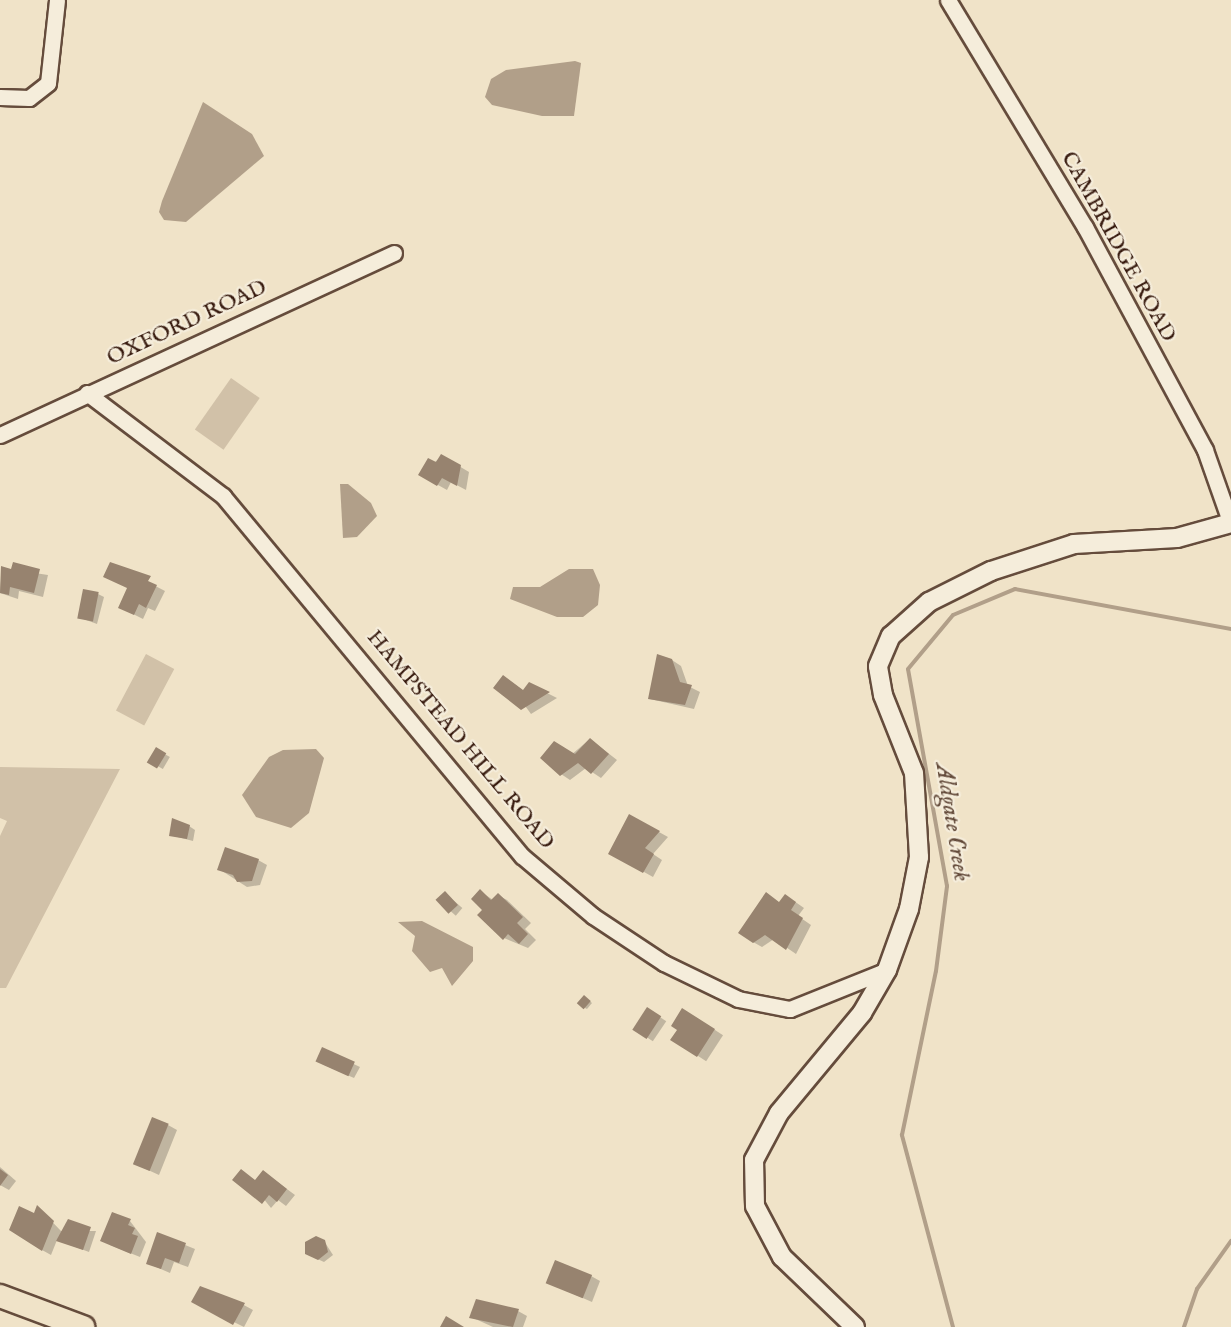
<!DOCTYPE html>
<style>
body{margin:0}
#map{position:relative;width:1231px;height:1327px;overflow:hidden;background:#f0e3c8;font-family:"IM FELL English",serif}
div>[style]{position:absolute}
.green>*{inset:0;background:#d1c1a8;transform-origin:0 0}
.water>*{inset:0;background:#b19f89}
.shadow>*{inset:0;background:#0003;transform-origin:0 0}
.stream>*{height:4px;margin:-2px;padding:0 2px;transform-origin:2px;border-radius:2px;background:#b19f89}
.building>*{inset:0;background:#97836f;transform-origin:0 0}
.roads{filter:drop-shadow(2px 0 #654c3c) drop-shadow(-2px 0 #654c3c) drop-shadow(0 2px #654c3c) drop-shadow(0 -2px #654c3c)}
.minor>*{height:15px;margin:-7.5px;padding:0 7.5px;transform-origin:7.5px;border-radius:7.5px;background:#f5eddb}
.tertiary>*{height:18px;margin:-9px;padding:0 9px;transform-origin:9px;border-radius:9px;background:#f5eddb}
.primary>*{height:22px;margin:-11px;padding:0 11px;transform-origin:11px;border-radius:11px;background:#f0e3c8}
span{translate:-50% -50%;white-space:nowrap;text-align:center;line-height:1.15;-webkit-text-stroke:4.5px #f5eddb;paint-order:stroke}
.street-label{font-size:22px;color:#371a0e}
.water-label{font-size:24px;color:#624939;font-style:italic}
</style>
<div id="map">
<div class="green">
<i style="left:231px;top:378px;width:35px;height:63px;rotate:35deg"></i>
<i style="left:146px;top:654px;width:32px;height:64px;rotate:28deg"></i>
<i style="clip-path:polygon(0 767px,120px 769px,6px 988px,0 988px,0 836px,7px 821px,0 818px)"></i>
</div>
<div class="water">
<i style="clip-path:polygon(575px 61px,581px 63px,574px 116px,542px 116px,492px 105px,485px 97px,491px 79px,506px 70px)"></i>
<i style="clip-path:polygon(203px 102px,252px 134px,264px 156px,186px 222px,164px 220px,159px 212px,162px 201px)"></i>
<i style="clip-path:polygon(340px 484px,348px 484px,371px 503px,377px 516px,357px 537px,343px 538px)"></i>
<i style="clip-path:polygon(569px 569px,593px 569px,600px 585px,598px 605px,583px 617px,557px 617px,510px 599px,513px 587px,540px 587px)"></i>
<i style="clip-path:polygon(316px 749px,324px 758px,309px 813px,291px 828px,256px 817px,242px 795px,269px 757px,283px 750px)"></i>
<i style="clip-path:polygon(422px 921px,473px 947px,473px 961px,452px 986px,442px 968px,430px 972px,412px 951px,415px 936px,398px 922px)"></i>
</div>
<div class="shadow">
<i style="clip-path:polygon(442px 456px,469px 472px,466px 490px,451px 482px,447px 490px,420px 475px)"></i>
<i style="clip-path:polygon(111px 563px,165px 591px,155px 611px,148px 608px,143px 619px,129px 612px,129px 589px)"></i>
<i style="clip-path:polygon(2px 568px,48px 575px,43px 597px,19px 591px,18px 599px,0 593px)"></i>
<i style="clip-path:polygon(98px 594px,104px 597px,97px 624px,78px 617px)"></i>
<i style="clip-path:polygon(672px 660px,681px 666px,688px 686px,700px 692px,694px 709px,650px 699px)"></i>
<i style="clip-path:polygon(504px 677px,524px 691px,529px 684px,557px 698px,531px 714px)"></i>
<i style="clip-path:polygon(590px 739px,617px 760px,601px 778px,586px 768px,570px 780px,561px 774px,571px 755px)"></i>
<i style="left:156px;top:749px;width:16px;height:14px;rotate:30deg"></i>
<i style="clip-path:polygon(630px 816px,668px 837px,653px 854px,662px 860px,653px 877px,610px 853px)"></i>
<i style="clip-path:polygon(189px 826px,195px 830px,193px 841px,170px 835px)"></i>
<i style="clip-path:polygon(258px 860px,267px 865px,260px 885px,247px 887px,219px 869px)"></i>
<i style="clip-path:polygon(480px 891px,493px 900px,498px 895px,507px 900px,531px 923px,525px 929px,536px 940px,528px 948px,504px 938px,484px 910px)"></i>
<i style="left:445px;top:893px;width:23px;height:10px;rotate:41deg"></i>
<i style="clip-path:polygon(794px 901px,804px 908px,798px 916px,811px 925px,796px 954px,774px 939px,762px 947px,753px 942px,780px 903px)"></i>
<i style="clip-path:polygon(586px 998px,592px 1003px,587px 1009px,585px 1008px)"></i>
<i style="left:648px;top:1009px;width:22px;height:24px;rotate:34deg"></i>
<i style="left:692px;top:1015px;width:37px;height:31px;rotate:33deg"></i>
<i style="clip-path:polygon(322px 1049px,360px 1067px,354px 1078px,322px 1064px)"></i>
<i style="clip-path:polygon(168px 1125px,177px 1130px,159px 1175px,135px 1164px)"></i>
<i style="clip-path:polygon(0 1167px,16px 1181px,9px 1190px,0 1185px)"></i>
<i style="clip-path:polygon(241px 1171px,256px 1181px,264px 1172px,295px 1195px,286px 1206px,278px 1200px,271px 1208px)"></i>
<i style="clip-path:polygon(38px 1207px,61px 1231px,96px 1231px,89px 1252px,57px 1240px,51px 1255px,42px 1250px)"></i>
<i style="clip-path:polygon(130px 1221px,146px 1242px,140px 1257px,110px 1245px)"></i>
<i style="clip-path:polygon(158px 1234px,195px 1249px,188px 1267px,174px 1262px,170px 1273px,147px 1263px)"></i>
<i style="clip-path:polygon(324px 1241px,333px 1255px,324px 1262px,313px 1257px)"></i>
<i style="clip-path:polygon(591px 1276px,600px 1281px,592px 1302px,548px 1283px)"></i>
<i style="clip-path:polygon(231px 1298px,253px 1310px,244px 1327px,193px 1302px,228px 1303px)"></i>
<i style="clip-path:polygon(518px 1311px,527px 1316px,523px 1327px,493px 1327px,471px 1317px)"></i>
</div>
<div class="stream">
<i style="left:953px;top:1327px;width:199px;rotate:-104.9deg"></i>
<i style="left:902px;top:1135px;width:167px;rotate:-78.3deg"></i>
<i style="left:936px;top:971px;width:86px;rotate:-82.6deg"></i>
<i style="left:947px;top:886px;width:220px;rotate:-100.2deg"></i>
<i style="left:908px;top:669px;width:70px;rotate:-50.2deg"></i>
<i style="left:953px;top:615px;width:67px;rotate:-22.8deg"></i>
<i style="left:1015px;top:589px;width:220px;rotate:10.5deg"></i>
<i style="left:1184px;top:1327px;width:40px;rotate:-71.1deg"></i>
<i style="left:1197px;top:1289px;width:59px;rotate:-54.7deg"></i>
</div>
<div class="building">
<i style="clip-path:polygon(441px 454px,461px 465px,457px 486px,442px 478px,437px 486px,418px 475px,428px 458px,436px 462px)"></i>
<i style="clip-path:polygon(13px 562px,40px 569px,34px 593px,10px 587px,9px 595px,0 593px,1px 566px,11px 569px)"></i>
<i style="clip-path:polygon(110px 562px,151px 576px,148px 581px,157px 585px,146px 608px,139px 604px,134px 615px,118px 608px,127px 588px,103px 577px)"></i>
<i style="left:83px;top:589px;width:16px;height:30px;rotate:11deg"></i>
<i style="clip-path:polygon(657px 654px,672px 659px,680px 682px,692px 685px,685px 705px,648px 699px)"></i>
<i style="clip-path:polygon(503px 675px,523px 690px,529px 682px,550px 692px,521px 710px,493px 688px)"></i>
<i style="clip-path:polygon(590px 738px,609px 754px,591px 774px,578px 763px,560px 776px,540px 758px,554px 741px,575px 754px)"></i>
<i style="left:156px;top:747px;width:12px;height:18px;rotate:31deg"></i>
<i style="clip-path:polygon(629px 814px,660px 831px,645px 848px,654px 854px,643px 873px,608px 854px)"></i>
<i style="clip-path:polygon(172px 818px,190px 825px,187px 839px,169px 836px)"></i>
<i style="clip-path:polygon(225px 847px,259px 859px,252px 881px,237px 882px,233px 875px,217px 870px)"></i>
<i style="clip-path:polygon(480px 889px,491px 900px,498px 893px,523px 917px,517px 923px,528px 934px,519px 944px,508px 934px,503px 940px,477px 915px,482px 910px,471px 899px)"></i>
<i style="left:445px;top:891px;width:19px;height:13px;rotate:47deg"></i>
<i style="clip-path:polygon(766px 892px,779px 902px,785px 894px,796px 902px,791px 910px,803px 918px,786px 950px,765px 935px,753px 943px,738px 933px)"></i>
<i style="left:584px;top:995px;width:9px;height:11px;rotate:41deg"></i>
<i style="left:647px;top:1007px;width:17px;height:27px;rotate:33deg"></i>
<i style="clip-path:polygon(682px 1008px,715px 1029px,697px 1057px,670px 1040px,677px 1030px,671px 1026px)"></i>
<i style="left:322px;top:1047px;width:36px;height:16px;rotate:24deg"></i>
<i style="left:152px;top:1117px;width:18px;height:51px;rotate:22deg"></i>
<i style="clip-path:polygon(0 1169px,8px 1175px,0 1186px)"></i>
<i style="clip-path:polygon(241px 1169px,255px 1180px,263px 1170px,287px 1189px,277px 1202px,269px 1195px,262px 1204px,232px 1180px)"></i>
<i style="clip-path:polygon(37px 1205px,54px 1221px,42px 1251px,9px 1230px,19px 1206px,34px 1213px)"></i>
<i style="clip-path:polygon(112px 1212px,131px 1219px,128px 1225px,135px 1228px,132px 1234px,138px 1236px,131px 1254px,100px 1241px)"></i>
<i style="clip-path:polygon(68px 1219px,91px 1227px,83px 1250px,56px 1241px)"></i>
<i style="clip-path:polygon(157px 1232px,186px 1243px,179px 1263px,165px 1258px,161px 1269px,146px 1264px)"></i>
<i style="clip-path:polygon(316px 1236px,325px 1240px,328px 1252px,318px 1260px,305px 1254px,305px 1242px)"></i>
<i style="left:555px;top:1260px;width:40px;height:25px;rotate:22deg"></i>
<i style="clip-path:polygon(200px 1286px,245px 1303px,233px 1325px,191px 1302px)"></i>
<i style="clip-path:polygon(476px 1299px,519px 1309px,513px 1327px,469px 1318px)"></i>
<i style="clip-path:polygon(446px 1316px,464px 1327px,440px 1327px)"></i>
</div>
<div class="roads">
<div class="minor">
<i style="left:948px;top:0;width:265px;rotate:58.9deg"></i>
<i style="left:1085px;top:227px;width:253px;rotate:61.7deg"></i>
<i style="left:1205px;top:450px;width:78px;rotate:70.6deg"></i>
<i style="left:0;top:97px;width:29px;rotate:2deg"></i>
<i style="left:29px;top:98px;width:24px;rotate:-38deg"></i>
<i style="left:48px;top:83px;width:83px;rotate:-83.8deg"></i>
<i style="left:87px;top:393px;width:171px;rotate:37.1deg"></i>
<i style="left:223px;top:496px;width:468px;rotate:50.3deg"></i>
<i style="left:522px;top:856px;width:93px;rotate:40.2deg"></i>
<i style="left:593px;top:916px;width:85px;rotate:33.5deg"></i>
<i style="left:664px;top:963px;width:82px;rotate:25.9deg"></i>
<i style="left:738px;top:999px;width:53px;rotate:10.9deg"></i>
<i style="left:790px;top:1009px;width:105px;rotate:-21.9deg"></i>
<i style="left:0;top:435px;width:434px;rotate:-24.8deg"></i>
</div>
<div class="tertiary">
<i style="left:855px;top:1327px;width:101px;rotate:-136.2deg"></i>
<i style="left:782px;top:1257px;width:58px;rotate:-117.9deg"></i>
<i style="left:755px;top:1206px;width:46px;rotate:-91.2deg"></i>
<i style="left:754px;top:1160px;width:53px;rotate:-62deg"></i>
<i style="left:779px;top:1113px;width:130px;rotate:-50.3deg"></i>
<i style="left:862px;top:1013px;width:50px;rotate:-59.8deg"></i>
<i style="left:887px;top:970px;width:65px;rotate:-70.2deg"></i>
<i style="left:909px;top:909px;width:53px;rotate:-79.1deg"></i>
<i style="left:919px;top:857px;width:84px;rotate:-93.4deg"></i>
<i style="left:914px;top:773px;width:84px;rotate:-111.7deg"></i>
<i style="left:883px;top:695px;width:29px;rotate:-100deg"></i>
<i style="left:878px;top:666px;width:33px;rotate:-67deg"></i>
<i style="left:891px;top:636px;width:51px;rotate:-41.8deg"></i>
<i style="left:929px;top:602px;width:69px;rotate:-26.6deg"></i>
<i style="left:991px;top:571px;width:87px;rotate:-18deg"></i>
<i style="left:1074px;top:544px;width:103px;rotate:-3.3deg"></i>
<i style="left:1177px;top:538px;width:56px;rotate:-15.5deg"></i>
</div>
<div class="primary">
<i style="left:0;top:1296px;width:89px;rotate:20.5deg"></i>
</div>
</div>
<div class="street-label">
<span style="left:1118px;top:247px;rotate:61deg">CAMBRIDGE ROAD</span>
<span style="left:187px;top:323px;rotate:-25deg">OXFORD ROAD</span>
<span style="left:460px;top:740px;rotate:50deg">HAMPSTEAD HILL ROAD</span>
</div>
<div class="water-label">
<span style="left:952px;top:822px;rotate:81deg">Aldgate Creek</span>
</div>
</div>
